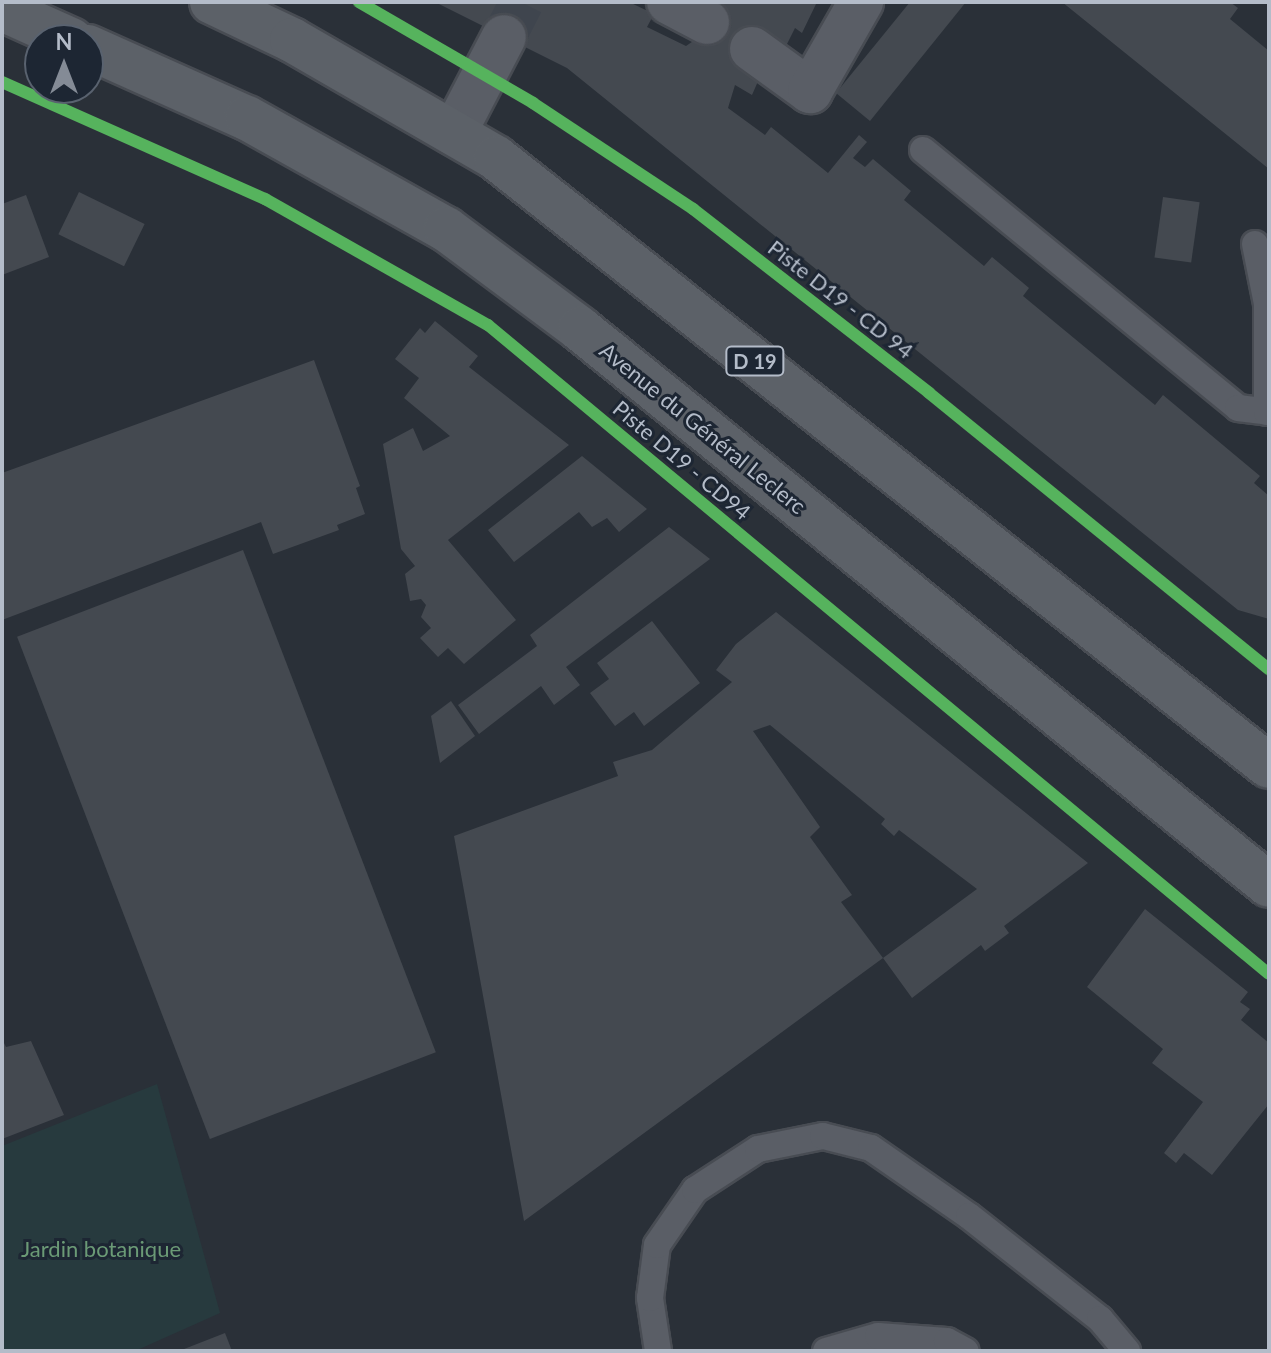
<!DOCTYPE html>
<meta charset="utf-8">
<style>
body{margin:0}
#map{position:relative;width:1271px;height:1353px;overflow:hidden;background:#2a3038;font-family:Lato,sans-serif}
div>[style]{position:absolute}
.green>*{inset:0;background:#273a3e}
.building>*{inset:0;background:#444950;transform-origin:0 0}
.street-tunnel>*{height:44px;margin-top:-22px;transform-origin:0;background:repeating-linear-gradient(90deg,#3f454e 0 44px,transparent 0 66px)}
.roads{filter:drop-shadow(2px 0 #484c53) drop-shadow(-2px 0 #484c53) drop-shadow(0 2px #484c53) drop-shadow(0 -2px #484c53)}
.lane>*{height:26px;margin:-13px;padding:0 13px;transform-origin:13px;border-radius:13px;background:#5a5e66}
.street>*{height:44px;margin:-22px;padding:0 22px;transform-origin:22px;border-radius:22px;background:#5a5e66}
.primary>*{height:44px;margin:-22px;padding:0 22px;transform-origin:22px;border-radius:22px;background:#5c6168}
.cycleway>*{height:12px;margin:-6px;padding:0 6px;transform-origin:6px;border-radius:6px;background:#56b35d}
span{translate:-50% -50%;white-space:nowrap;text-align:center;line-height:1.15;-webkit-text-stroke:6px #1d2633;paint-order:stroke}
.shield-label span{padding:2px 6px;background:#1d2633;border:2px solid;border-radius:6px;-webkit-text-stroke-width:0}
.shield-label{font-size:20px;color:#b4bcc9;font-weight:700}
.street-label{font-size:22px;color:#b4bcc9}
.park-label{font-size:22px;color:#6b9a76}
.frame{position:absolute;inset:0;border:4px solid #b4bcc9;pointer-events:none}
.north{position:absolute;left:24px;top:24px;width:80px;height:80px;box-sizing:border-box;background:#1d2633;border:2px solid #59626f;border-radius:50%;rotate:0deg;font-size:22px;font-weight:700;line-height:32px;text-align:center;color:#b4bcc9}
.north::after{content:'';display:block;margin:auto;width:28px;height:36px;background:#848b96;clip-path:polygon(50% 0,100% 100%,50% 72%,0 100%)}
</style>
<div id="map">
<div class="green">
<i style="clip-path:polygon(157px 1084px,220px 1313px,135px 1351px,2px 1351px,2px 1146px)"></i>
</div>
<div class="building">
<i style="clip-path:polygon(435px 2px,629px 2px,654px 14px,647px 27px,686px 46px,699px 37px,718px 2px,817px 2px,802px 33px,795px 28px,783px 52px,763px 70px,752px 95px,735px 85px,728px 108px,765px 135px,771px 127px,828px 173px,859px 135px,867px 142px,853px 158px,865px 167px,873px 159px,911px 191px,904px 200px,984px 266px,992px 257px,1029px 288px,1023px 296px,1155px 405px,1163px 395px,1260px 476px,1254px 483px,1269px 496px,1269px 619px,1238px 610px,567px 68px)"></i>
<i style="clip-path:polygon(910px 2px,966px 2px,870px 121px,836px 93px)"></i>
<i style="clip-path:polygon(1062px 2px,1230px 2px,1238px 8px,1230px 19px,1269px 51px,1269px 169px)"></i>
<i style="left:79px;top:192px;width:73px;height:47px;rotate:26deg"></i>
<i style="clip-path:polygon(26px 195px,49px 257px,2px 275px,2px 204px)"></i>
<i style="left:1163px;top:197px;width:37px;height:61px;rotate:8deg"></i>
<i style="clip-path:polygon(435px 321px,478px 356px,469px 367px,569px 445px,448px 540px,516px 620px,464px 664px,448px 648px,438px 657px,420px 638px,431px 628px,421px 617px,426px 605px,421px 599px,410px 601px,405px 574px,415px 566px,401px 549px,383px 444px,413px 428px,423px 451px,450px 436px,404px 398px,419px 378px,395px 359px,420px 328px,425px 333px)"></i>
<i style="clip-path:polygon(314px 360px,360px 486px,356px 488px,365px 514px,337px 525px,339px 530px,273px 554px,261px 522px,2px 620px,2px 473px)"></i>
<i style="clip-path:polygon(582px 456px,647px 509px,619px 532px,607px 518px,592px 527px,579px 512px,514px 562px,488px 530px)"></i>
<i style="clip-path:polygon(669px 527px,710px 559px,566px 667px,580px 685px,554px 705px,541px 686px,479px 734px,458px 705px,537px 646px,530px 635px)"></i>
<i style="left:243px;top:550px;width:538px;height:242px;rotate:69deg"></i>
<i style="clip-path:polygon(evenodd,776px 612px,1088px 863px,1004px 926px,1009px 933px,985px 951px,981px 945px,912px 998px,883px 958px,524px 1221px,454px 836px,618px 776px,613px 762px,652px 750px,732px 682px,716px 670px,736px 644px,776px 612px,770px 725px,885px 819px,881px 824px,894px 836px,899px 830px,977px 889px,883px 958px,841px 902px,852px 895px,810px 837px,820px 827px,753px 731px,770px 725px)"></i>
<i style="clip-path:polygon(652px 621px,700px 683px,644px 726px,634px 712px,615px 726px,590px 693px,609px 679px,597px 663px)"></i>
<i style="clip-path:polygon(451px 701px,475px 736px,440px 763px,431px 716px)"></i>
<i style="clip-path:polygon(1145px 909px,1248px 992px,1240px 1002px,1250px 1009px,1241px 1020px,1269px 1043px,1269px 1104px,1212px 1175px,1184px 1153px,1176px 1163px,1164px 1153px,1203px 1102px,1152px 1063px,1163px 1049px,1087px 987px)"></i>
<i style="clip-path:polygon(2px 1039px,6px 1047px,31px 1041px,64px 1115px,2px 1139px)"></i>
<i style="clip-path:polygon(225px 1333px,232px 1351px,179px 1351px)"></i>
</div>
<div class="street-tunnel">
<i style="left:504px;top:37px;width:39px;rotate:-63deg"></i>
</div>
<div class="roads">
<div class="lane">
<i style="left:923px;top:150px;width:407px;rotate:39.3deg"></i>
<i style="left:1238px;top:408px;width:31px;rotate:7deg"></i>
<i style="left:1255px;top:244px;width:61px;rotate:78.7deg"></i>
<i style="left:1267px;top:304px;width:108px;rotate:90deg"></i>
<i style="left:658px;top:1351px;width:54px;rotate:-98.6deg"></i>
<i style="left:650px;top:1298px;width:53px;rotate:-82.5deg"></i>
<i style="left:657px;top:1245px;width:67px;rotate:-55.4deg"></i>
<i style="left:695px;top:1190px;width:75px;rotate:-33.1deg"></i>
<i style="left:758px;top:1149px;width:66px;rotate:-11.3deg"></i>
<i style="left:823px;top:1136px;width:49px;rotate:14deg"></i>
<i style="left:871px;top:1148px;width:119px;rotate:34.8deg"></i>
<i style="left:969px;top:1216px;width:167px;rotate:38.2deg"></i>
<i style="left:1100px;top:1319px;width:42px;rotate:49.8deg"></i>
<i style="left:826px;top:1351px;width:54px;rotate:-16.1deg"></i>
<i style="left:878px;top:1336px;width:69px;rotate:4.1deg"></i>
<i style="left:947px;top:1341px;width:21px;rotate:28deg"></i>
</div>
<div class="street">
<i style="left:669px;top:2px;width:43px;rotate:27.8deg"></i>
<i style="left:752px;top:49px;width:72px;rotate:35.9deg"></i>
<i style="left:810px;top:91px;width:103px;rotate:-60.2deg"></i>
<i style="left:454px;top:133px;width:108px;rotate:-62.5deg"></i>
</div>
<div class="primary">
<i style="left:212px;top:2px;width:89px;rotate:25.4deg"></i>
<i style="left:292px;top:40px;width:236px;rotate:30deg"></i>
<i style="left:496px;top:158px;width:983px;rotate:38.19deg"></i>
<i style="left:2px;top:9px;width:76px;rotate:24.2deg"></i>
<i style="left:88px;top:47px;width:174px;rotate:24.1deg"></i>
<i style="left:247px;top:118px;width:228px;rotate:29.2deg"></i>
<i style="left:446px;top:229px;width:167px;rotate:36.7deg"></i>
<i style="left:580px;top:329px;width:885px;rotate:38.9deg"></i>
</div>
</div>
<div class="cycleway">
<i style="left:359px;top:2px;width:201px;rotate:30.1deg"></i>
<i style="left:533px;top:103px;width:192px;rotate:33.5deg"></i>
<i style="left:693px;top:209px;width:299px;rotate:37.9deg"></i>
<i style="left:929px;top:393px;width:438px;rotate:39.1deg"></i>
<i style="left:2px;top:82px;width:288px;rotate:24deg"></i>
<i style="left:265px;top:199px;width:256px;rotate:29.5deg"></i>
<i style="left:488px;top:325px;width:1015px;rotate:39.73deg"></i>
</div>
<div class="shield-label">
<span style="left:755px;top:361px">D 19</span>
</div>
<div class="street-label">
<span style="left:841px;top:299px;rotate:38deg">Piste D19 - CD 94</span>
<span style="left:703px;top:428px;rotate:39deg">Avenue du Général Leclerc</span>
<span style="left:682px;top:460px;rotate:40deg">Piste D19 - CD94</span>
</div>
<div class="park-label">
<span style="left:101px;top:1249px">Jardin botanique</span>
</div>
<div class="frame"></div>
<div class="north">N</div>
</div>
